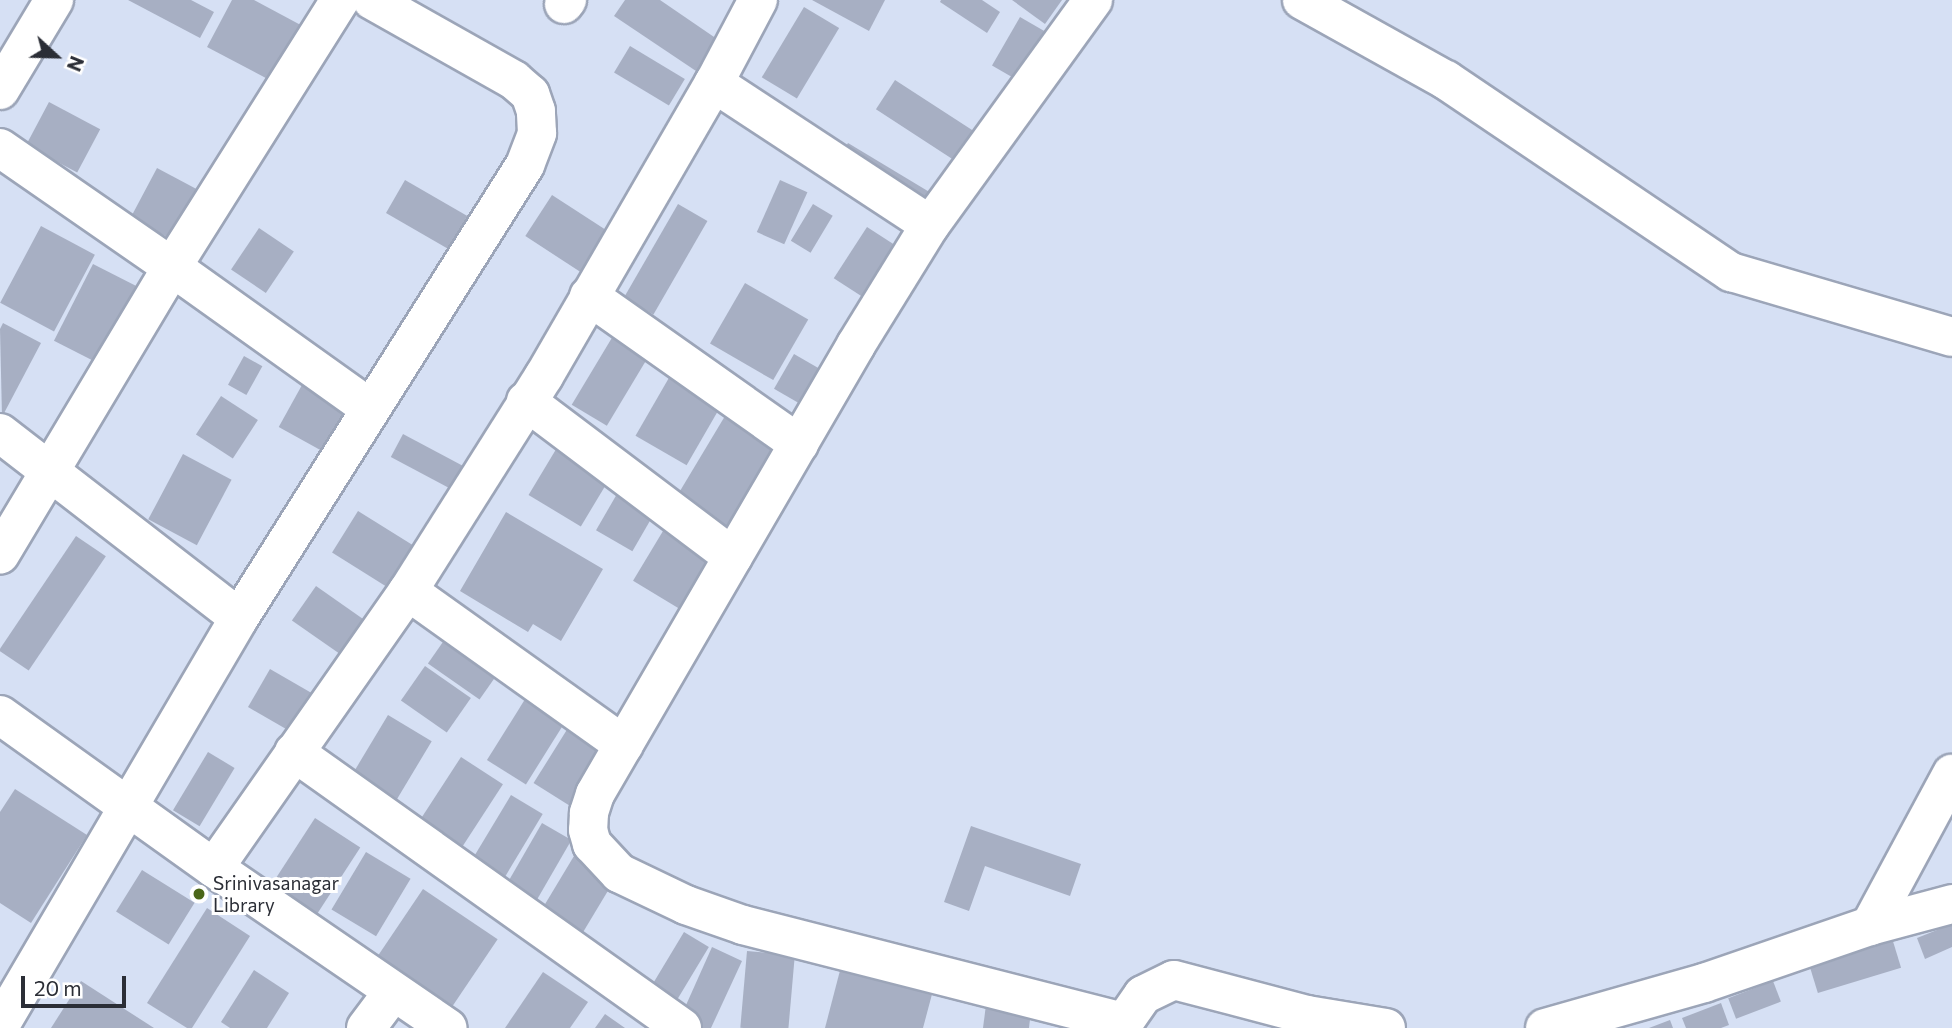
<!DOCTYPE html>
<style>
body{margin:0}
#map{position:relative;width:1952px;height:1028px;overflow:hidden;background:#d6e0f4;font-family:Commissioner,sans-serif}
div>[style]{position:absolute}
.building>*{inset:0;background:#a7afc3;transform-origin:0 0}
.roads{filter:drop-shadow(2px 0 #9ca5b8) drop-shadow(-2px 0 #9ca5b8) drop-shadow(0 2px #9ca5b8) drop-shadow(0 -2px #9ca5b8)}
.minor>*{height:38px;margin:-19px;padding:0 19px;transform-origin:19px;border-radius:19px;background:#fff}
.dots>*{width:19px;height:19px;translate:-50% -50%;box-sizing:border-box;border:4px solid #fff;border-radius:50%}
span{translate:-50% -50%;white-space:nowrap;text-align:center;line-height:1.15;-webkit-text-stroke:6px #fff;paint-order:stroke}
.poi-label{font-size:19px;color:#2b2e36}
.left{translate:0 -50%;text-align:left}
.north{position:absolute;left:21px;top:21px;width:70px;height:70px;-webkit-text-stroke:5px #fff;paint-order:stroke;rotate:112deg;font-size:19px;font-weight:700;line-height:28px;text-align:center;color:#2b2e36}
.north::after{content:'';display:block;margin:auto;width:24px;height:32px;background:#2b2e36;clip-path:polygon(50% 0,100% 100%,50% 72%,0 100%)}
.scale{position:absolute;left:21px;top:976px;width:105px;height:32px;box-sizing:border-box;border:4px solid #2b2e36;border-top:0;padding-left:9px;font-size:21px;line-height:24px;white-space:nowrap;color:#2b2e36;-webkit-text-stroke:5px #fff;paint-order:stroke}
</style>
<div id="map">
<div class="building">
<i style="clip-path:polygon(128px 0,191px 0,214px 12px,200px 38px)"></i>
<i style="clip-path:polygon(232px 0,254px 0,310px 30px,281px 86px,207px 47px)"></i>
<i style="clip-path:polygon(625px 0,660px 0,717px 39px,696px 71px,614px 16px)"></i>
<i style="clip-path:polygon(812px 0,885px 0,869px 31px)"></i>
<i style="clip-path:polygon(941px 0,982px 0,1000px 12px,987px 33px,940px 2px)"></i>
<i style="clip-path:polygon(1012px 0,1062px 0,1045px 24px)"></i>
<i style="left:804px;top:7px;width:41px;height:82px;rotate:31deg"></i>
<i style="left:1020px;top:17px;width:28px;height:56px;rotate:30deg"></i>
<i style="left:630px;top:46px;width:64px;height:31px;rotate:31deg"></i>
<i style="left:895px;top:80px;width:108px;height:35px;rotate:33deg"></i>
<i style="left:49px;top:102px;width:58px;height:49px;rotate:28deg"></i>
<i style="left:848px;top:143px;width:110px;height:22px;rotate:31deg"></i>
<i style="left:157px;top:168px;width:58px;height:56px;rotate:28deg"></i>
<i style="left:405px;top:180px;width:72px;height:38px;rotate:30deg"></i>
<i style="left:780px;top:180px;width:30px;height:57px;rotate:24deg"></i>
<i style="left:552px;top:195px;width:69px;height:49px;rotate:33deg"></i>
<i style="left:678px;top:204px;width:34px;height:108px;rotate:30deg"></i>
<i style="left:813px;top:204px;width:23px;height:43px;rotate:31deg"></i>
<i style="left:41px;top:226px;width:61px;height:87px;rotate:28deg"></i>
<i style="left:867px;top:227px;width:53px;height:61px;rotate:33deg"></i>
<i style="left:259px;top:228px;width:42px;height:50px;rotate:34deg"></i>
<i style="left:93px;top:264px;width:59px;height:86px;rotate:27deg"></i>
<i style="left:745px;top:283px;width:73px;height:70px;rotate:30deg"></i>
<i style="clip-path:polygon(3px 323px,41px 343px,2px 417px,0 329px)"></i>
<i style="left:616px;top:331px;width:41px;height:86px;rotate:31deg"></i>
<i style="left:794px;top:354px;width:38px;height:40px;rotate:30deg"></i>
<i style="left:244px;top:356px;width:21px;height:33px;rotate:29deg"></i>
<i style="left:670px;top:376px;width:59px;height:69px;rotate:30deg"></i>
<i style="left:302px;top:385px;width:63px;height:48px;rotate:29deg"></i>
<i style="left:221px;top:396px;width:44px;height:46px;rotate:33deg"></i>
<i style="left:725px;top:416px;width:72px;height:97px;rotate:31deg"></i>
<i style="left:403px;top:434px;width:74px;height:26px;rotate:28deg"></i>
<i style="left:561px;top:441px;width:61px;height:63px;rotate:31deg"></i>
<i style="left:183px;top:454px;width:55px;height:74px;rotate:28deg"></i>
<i style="left:621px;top:487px;width:42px;height:50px;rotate:30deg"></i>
<i style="left:358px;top:511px;width:71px;height:49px;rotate:32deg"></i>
<i style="clip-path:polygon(506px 512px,603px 569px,561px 641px,533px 624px,528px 632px,460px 591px)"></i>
<i style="left:666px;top:526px;width:56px;height:64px;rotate:31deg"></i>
<i style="left:76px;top:536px;width:36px;height:138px;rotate:34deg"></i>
<i style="left:316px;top:586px;width:67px;height:42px;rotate:35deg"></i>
<i style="left:452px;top:629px;width:63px;height:42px;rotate:35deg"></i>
<i style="left:425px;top:666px;width:56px;height:42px;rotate:35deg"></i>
<i style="left:270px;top:669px;width:59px;height:44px;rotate:30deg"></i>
<i style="left:532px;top:688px;width:46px;height:85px;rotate:32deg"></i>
<i style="left:388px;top:715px;width:51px;height:69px;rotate:31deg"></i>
<i style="left:568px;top:728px;width:46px;height:65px;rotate:32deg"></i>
<i style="left:208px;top:752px;width:31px;height:68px;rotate:31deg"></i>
<i style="left:461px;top:757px;width:50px;height:74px;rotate:33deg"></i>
<i style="clip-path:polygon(15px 789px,87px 835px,31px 923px,0 903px,0 812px)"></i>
<i style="left:511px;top:795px;width:37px;height:80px;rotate:31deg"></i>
<i style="left:315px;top:818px;width:54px;height:82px;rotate:33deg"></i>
<i style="left:542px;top:823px;width:34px;height:80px;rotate:30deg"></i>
<i style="clip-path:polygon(971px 826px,1081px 864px,1070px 896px,985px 866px,969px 911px,944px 902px)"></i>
<i style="left:366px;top:852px;width:52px;height:67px;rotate:31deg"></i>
<i style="left:574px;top:856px;width:47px;height:66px;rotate:31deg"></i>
<i style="left:142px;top:870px;width:62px;height:49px;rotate:32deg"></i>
<i style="left:423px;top:889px;width:90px;height:92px;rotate:34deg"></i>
<i style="clip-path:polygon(207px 908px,250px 936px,192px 1028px,187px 1028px,147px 1003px)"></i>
<i style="clip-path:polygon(1952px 924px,1952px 947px,1925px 959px,1917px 938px)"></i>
<i style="left:684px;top:932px;width:29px;height:78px;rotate:31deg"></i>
<i style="left:1892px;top:938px;width:31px;height:87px;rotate:73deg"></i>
<i style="clip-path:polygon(712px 947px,742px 961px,711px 1028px,689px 1028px,678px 1023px)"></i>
<i style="left:747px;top:951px;width:48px;height:77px;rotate:5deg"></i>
<i style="clip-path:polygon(843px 959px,935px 983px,923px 1028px,825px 1028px)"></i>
<i style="clip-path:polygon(254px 970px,289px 993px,267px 1028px,230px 1028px,221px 1022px)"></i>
<i style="clip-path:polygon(543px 972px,588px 1002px,570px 1028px,505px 1028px)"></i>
<i style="clip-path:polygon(81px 981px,154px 1028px,51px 1028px)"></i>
<i style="left:1773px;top:981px;width:22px;height:48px;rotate:69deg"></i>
<i style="clip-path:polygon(987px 997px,1032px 1002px,1029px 1028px,983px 1028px)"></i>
<i style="clip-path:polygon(1721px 1003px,1729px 1025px,1721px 1028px,1686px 1028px,1682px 1018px)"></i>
<i style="clip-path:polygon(605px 1014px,625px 1028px,595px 1028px)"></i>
<i style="clip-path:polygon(1670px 1020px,1673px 1028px,1649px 1028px)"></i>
</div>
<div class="roads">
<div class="minor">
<i style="left:340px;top:0;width:315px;rotate:122.2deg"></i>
<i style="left:172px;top:267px;width:244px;rotate:35.5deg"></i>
<i style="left:1093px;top:0;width:278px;rotate:125.9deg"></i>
<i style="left:930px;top:225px;width:141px;rotate:121.7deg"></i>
<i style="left:856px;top:345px;width:519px;rotate:120.17deg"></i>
<i style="left:595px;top:794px;width:20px;rotate:108deg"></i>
<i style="left:589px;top:813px;width:17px;rotate:93deg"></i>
<i style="left:588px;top:830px;width:15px;rotate:74deg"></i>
<i style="left:592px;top:844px;width:40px;rotate:47deg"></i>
<i style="left:619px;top:873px;width:74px;rotate:25.5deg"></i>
<i style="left:686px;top:905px;width:60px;rotate:19.3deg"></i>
<i style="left:743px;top:925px;width:392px;rotate:14.3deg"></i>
<i style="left:1302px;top:0;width:165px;rotate:29.1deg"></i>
<i style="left:1446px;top:80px;width:344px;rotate:34deg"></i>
<i style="left:1731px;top:272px;width:230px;rotate:16.4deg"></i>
<i style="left:564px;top:4px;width:5px;rotate:-53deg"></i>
<i style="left:714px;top:83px;width:258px;rotate:33.3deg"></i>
<i style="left:0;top:90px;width:105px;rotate:-59deg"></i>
<i style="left:0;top:148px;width:209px;rotate:34.7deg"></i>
<i style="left:172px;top:267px;width:335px;rotate:120.9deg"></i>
<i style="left:589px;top:296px;width:257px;rotate:35.2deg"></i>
<i style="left:526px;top:401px;width:259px;rotate:37deg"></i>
<i style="left:0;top:433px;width:302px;rotate:37.7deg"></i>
<i style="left:239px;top:618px;width:473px;rotate:120.4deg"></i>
<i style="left:408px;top:591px;width:265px;rotate:35.5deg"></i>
<i style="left:239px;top:618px;width:536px;rotate:-57.73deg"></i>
<i style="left:525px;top:165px;width:34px;rotate:-69deg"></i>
<i style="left:537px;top:133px;width:22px;rotate:-93deg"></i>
<i style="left:536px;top:111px;width:18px;rotate:-109deg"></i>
<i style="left:530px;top:94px;width:21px;rotate:-139deg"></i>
<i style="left:514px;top:80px;width:163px;rotate:-150.6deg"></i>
<i style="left:0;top:715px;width:263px;rotate:35.6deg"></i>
<i style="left:214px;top:868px;width:283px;rotate:34.4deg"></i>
<i style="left:294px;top:752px;width:476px;rotate:35.4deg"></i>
<i style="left:214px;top:868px;width:338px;rotate:-55deg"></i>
<i style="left:408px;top:591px;width:254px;rotate:-57.7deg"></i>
<i style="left:544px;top:376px;width:339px;rotate:-59.9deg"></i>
<i style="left:714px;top:83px;width:94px;rotate:-62.1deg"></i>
<i style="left:1870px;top:926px;width:173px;rotate:-61.7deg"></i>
<i style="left:366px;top:1028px;width:45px;rotate:-53.1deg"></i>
<i style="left:1120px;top:1028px;width:40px;rotate:-55.1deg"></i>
<i style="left:1143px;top:995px;width:34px;rotate:-26deg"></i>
<i style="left:1174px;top:980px;width:138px;rotate:14.7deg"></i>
<i style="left:1307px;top:1015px;width:80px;rotate:9.3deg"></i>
<i style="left:1545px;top:1028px;width:165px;rotate:-15.8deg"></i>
<i style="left:1704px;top:983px;width:176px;rotate:-19deg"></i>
<i style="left:1870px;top:926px;width:85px;rotate:-15deg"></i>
</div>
</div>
<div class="dots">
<i style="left:199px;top:894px;background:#4a6619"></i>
</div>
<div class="poi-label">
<span class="left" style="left:213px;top:894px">Srinivasanagar<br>Library</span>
</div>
<div class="north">N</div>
<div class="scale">20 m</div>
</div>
